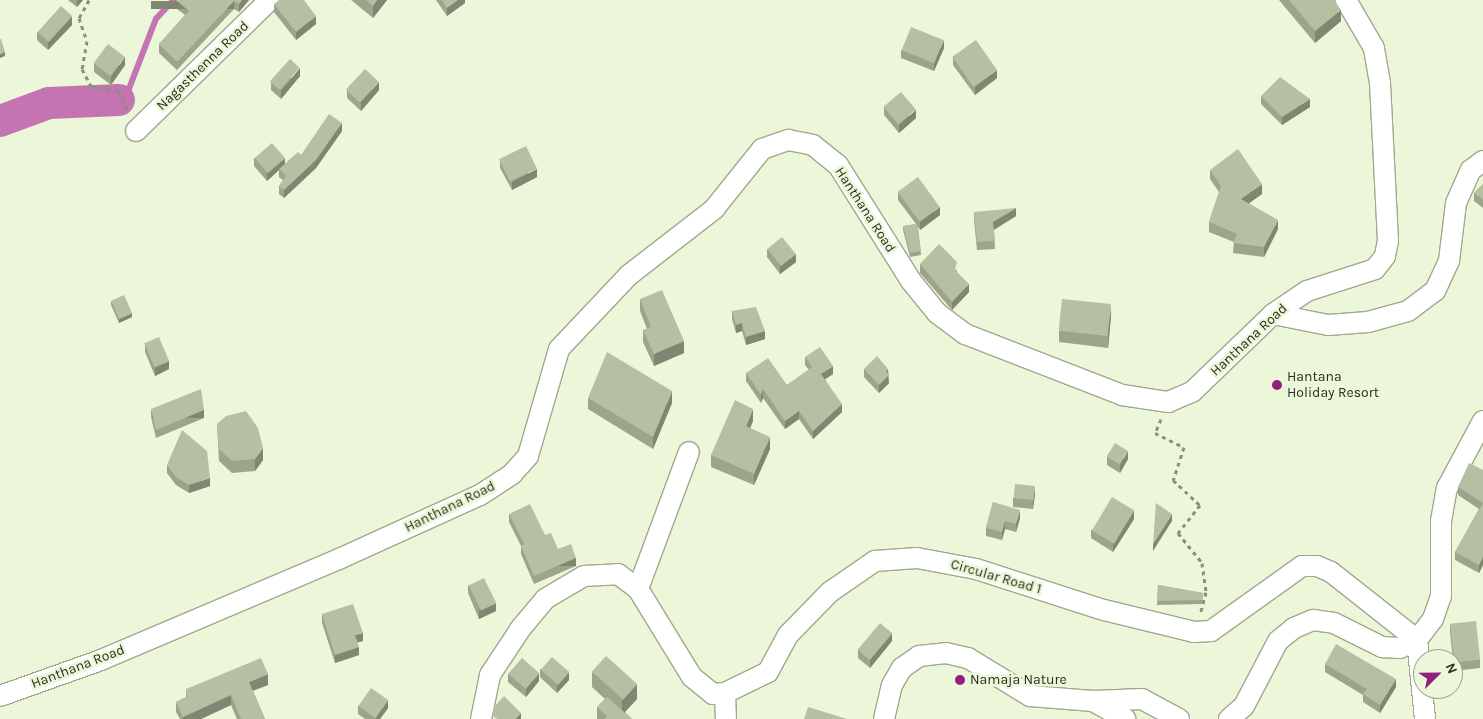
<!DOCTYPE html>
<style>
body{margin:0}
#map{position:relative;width:1483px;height:719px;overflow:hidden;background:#ecf6d8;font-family:Karla,sans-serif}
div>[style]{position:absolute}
.stream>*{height:5.5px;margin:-2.75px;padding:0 2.75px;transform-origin:2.75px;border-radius:2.75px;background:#c474b0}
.river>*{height:32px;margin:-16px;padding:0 16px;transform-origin:16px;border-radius:16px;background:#c474b0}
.path>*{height:3px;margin-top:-1.5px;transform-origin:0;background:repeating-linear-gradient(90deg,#89907b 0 4px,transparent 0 8px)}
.roads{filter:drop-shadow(1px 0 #a0a98e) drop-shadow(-1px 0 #a0a98e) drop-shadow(0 1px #a0a98e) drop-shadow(0 -1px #a0a98e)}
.minor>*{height:20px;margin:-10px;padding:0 10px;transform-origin:10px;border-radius:10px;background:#fff}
.wall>*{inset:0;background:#9ca48b}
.shaded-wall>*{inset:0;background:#7f8671;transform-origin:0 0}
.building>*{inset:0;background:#b5bfa2;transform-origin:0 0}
.dots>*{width:14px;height:14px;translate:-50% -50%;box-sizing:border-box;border:2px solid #ecf6d8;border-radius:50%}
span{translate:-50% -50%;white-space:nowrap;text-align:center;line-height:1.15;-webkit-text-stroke:5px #ecf6d8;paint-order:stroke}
.street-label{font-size:14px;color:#2a2e22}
.poi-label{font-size:14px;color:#2a2e22}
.left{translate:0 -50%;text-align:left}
.north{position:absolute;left:1413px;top:649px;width:50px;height:50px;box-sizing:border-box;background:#ecf6d8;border:1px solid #9ea68f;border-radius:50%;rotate:67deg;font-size:14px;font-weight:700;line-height:20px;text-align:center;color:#2a2e22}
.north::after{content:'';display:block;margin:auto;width:18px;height:22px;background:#921e7d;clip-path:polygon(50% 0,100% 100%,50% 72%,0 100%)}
</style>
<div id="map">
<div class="stream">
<i style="left:127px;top:94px;width:80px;rotate:-68.9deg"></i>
<i style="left:156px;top:19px;width:26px;rotate:-47deg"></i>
</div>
<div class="river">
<i style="left:0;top:121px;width:52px;rotate:-20.2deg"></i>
<i style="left:49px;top:103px;width:70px;rotate:-2.5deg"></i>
</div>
<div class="path">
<i style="left:89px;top:0;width:21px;rotate:119deg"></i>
<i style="left:79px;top:18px;width:24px;rotate:71deg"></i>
<i style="left:87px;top:41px;width:28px;rotate:100deg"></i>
<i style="left:82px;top:69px;width:19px;rotate:62deg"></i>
<i style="left:91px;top:86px;width:28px;rotate:10deg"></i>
<i style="left:119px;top:91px;width:24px;rotate:68deg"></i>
<i style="left:1161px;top:419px;width:15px;rotate:113deg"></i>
<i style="left:1155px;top:433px;width:32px;rotate:26deg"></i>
<i style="left:1184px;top:447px;width:35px;rotate:108deg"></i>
<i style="left:1173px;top:480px;width:37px;rotate:43deg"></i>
<i style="left:1200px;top:505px;width:36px;rotate:128deg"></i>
<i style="left:1178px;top:533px;width:38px;rotate:51deg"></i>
<i style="left:1202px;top:563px;width:29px;rotate:82deg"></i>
<i style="left:1206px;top:592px;width:23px;rotate:105deg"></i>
</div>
<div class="roads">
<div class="minor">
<i style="left:136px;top:131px;width:187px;rotate:-44.4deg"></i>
<i style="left:1273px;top:314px;width:56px;rotate:11.3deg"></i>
<i style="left:1328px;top:325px;width:40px;rotate:-4.3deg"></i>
<i style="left:1368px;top:322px;width:41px;rotate:-15.4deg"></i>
<i style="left:1408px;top:311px;width:34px;rotate:-37deg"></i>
<i style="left:1435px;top:291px;width:33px;rotate:-65deg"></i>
<i style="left:1449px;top:261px;width:58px;rotate:-83.1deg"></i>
<i style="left:1456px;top:203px;width:36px;rotate:-66deg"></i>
<i style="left:1471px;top:170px;width:15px;rotate:-37deg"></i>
<i style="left:638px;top:589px;width:146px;rotate:-69.6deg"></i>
<i style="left:1417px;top:640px;width:79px;rotate:84.2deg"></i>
<i style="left:725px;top:693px;width:26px;rotate:88deg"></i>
<i style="left:0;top:696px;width:107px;rotate:-19.6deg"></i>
<i style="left:101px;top:660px;width:259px;rotate:-23deg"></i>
<i style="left:339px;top:559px;width:155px;rotate:-24.4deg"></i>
<i style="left:480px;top:495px;width:38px;rotate:-33deg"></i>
<i style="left:512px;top:474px;width:24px;rotate:-48deg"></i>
<i style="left:528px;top:456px;width:111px;rotate:-73.8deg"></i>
<i style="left:559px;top:349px;width:102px;rotate:-46.6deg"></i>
<i style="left:629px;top:275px;width:108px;rotate:-37.8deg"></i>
<i style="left:714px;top:209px;width:77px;rotate:-51.3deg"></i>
<i style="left:762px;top:149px;width:28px;rotate:-19deg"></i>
<i style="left:788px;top:140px;width:25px;rotate:11deg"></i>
<i style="left:813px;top:145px;width:32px;rotate:39deg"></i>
<i style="left:838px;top:165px;width:137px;rotate:57.8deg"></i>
<i style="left:911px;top:281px;width:41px;rotate:50.9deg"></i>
<i style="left:937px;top:313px;width:35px;rotate:37deg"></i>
<i style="left:965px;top:334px;width:168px;rotate:21.2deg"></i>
<i style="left:1122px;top:395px;width:47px;rotate:8.7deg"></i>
<i style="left:1168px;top:402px;width:26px;rotate:-23deg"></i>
<i style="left:1192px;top:392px;width:112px;rotate:-43.9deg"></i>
<i style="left:1273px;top:314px;width:41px;rotate:-34.1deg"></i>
<i style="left:1307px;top:291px;width:71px;rotate:-17.9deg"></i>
<i style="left:1375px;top:269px;width:16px;rotate:-52deg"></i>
<i style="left:1385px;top:256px;width:15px;rotate:-79deg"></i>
<i style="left:1388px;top:241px;width:158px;rotate:-92.9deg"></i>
<i style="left:1380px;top:83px;width:36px;rotate:-100deg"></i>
<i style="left:1374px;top:48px;width:56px;rotate:-120.3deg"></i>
<i style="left:1093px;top:701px;width:37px;rotate:29deg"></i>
<i style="left:481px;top:719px;width:45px;rotate:-78.4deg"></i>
<i style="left:490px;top:675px;width:56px;rotate:-56.6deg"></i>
<i style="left:521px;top:628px;width:38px;rotate:-50deg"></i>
<i style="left:545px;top:599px;width:45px;rotate:-30.5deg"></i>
<i style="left:584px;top:576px;width:34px;rotate:-3deg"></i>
<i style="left:618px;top:574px;width:25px;rotate:37deg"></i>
<i style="left:638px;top:589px;width:103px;rotate:58.5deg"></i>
<i style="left:692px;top:677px;width:27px;rotate:39deg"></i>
<i style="left:713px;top:694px;width:12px;rotate:-5deg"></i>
<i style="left:725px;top:693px;width:48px;rotate:-26deg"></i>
<i style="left:768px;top:672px;width:42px;rotate:-61.6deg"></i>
<i style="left:788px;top:635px;width:60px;rotate:-45.7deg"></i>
<i style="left:830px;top:592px;width:55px;rotate:-34.6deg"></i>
<i style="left:875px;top:561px;width:42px;rotate:-4.1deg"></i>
<i style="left:917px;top:558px;width:60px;rotate:10.6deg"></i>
<i style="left:976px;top:569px;width:134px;rotate:17.8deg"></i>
<i style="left:1104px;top:610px;width:93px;rotate:13.7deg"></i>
<i style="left:1194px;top:632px;width:17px;rotate:-3deg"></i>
<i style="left:1211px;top:631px;width:112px;rotate:-35.5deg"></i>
<i style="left:1302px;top:566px;width:15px"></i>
<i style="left:1317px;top:566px;width:15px;rotate:23deg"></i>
<i style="left:1331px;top:572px;width:110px;rotate:38.3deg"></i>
<i style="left:884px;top:719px;width:35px;rotate:-77deg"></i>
<i style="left:892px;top:685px;width:20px;rotate:-60deg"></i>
<i style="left:902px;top:668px;width:21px;rotate:-35deg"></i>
<i style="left:919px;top:656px;width:27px;rotate:-6deg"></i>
<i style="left:946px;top:653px;width:23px;rotate:13deg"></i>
<i style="left:968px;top:658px;width:73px;rotate:31.5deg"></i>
<i style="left:1030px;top:696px;width:63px;rotate:4.5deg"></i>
<i style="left:1093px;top:701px;width:49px;rotate:-2.3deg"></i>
<i style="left:1142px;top:699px;width:42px;rotate:28.4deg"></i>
<i style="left:1229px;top:719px;width:20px;rotate:-41deg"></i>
<i style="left:1244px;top:706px;width:73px;rotate:-62.4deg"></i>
<i style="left:1278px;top:641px;width:21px;rotate:-39deg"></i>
<i style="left:1294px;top:628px;width:21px;rotate:-23deg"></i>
<i style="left:1313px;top:620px;width:21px;rotate:8deg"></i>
<i style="left:1334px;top:623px;width:54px;rotate:26.6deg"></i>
<i style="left:1382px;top:647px;width:18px;rotate:3deg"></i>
<i style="left:1400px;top:648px;width:19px;rotate:-25deg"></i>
<i style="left:1417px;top:640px;width:26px;rotate:-53deg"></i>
<i style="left:1433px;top:619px;width:24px;rotate:-71deg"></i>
<i style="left:1441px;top:596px;width:75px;rotate:-90deg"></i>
<i style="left:1441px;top:521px;width:34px;rotate:-80deg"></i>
<i style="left:1447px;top:488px;width:76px;rotate:-61.8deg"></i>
</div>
</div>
<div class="wall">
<i style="clip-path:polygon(68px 0,83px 0,77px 7px)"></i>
<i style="clip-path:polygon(178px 0,249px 0,239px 12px,234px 9px,177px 70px,159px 53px,159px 44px,185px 15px,177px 9px)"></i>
<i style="clip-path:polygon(351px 0,387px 0,373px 18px)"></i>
<i style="clip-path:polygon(436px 0,465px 0,465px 3px,447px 16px)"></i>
<i style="clip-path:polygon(1279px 0,1334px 0,1341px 21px,1315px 43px)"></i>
<i style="clip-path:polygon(274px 4px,316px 24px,296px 40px,274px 12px)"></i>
<i style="clip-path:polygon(72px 25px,48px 50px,37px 40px,37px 32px)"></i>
<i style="clip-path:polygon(944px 48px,934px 71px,901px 58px,901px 50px)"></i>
<i style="clip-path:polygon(953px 57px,997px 78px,975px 95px,953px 65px)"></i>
<i style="clip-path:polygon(94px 64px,125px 65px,111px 85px,94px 72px)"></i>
<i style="clip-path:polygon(300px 76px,281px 99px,271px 90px,271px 82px)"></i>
<i style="clip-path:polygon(347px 90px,379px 90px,361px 111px,347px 98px)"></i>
<i style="clip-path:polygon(1261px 96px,1310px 107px,1282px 125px,1261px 104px)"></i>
<i style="clip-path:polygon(884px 107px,916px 118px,899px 133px,884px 115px)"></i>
<i style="clip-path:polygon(342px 131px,316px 168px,284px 198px,279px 194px,279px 186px,283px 180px,279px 177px,279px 170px,267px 181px,254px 166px,254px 158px,285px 164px)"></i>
<i style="clip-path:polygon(500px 160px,537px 177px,512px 190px,500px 168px)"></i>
<i style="clip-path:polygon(1210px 170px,1262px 194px,1249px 203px,1278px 229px,1264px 257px,1233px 253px,1234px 242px,1209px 232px,1209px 222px,1219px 192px,1210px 179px)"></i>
<i style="clip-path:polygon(1483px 184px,1483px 208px,1474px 201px,1474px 193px)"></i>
<i style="clip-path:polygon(898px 192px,940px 215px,920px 230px,918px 227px,921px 255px,910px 257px,903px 230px,903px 226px,916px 224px,898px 200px)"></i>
<i style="clip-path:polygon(974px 212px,1016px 216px,994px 230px,995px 249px,977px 250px,974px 220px)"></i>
<i style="clip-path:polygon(767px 249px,796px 262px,780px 274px,767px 257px)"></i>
<i style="clip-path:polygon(920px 264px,957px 270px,957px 272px,969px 292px,952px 310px,920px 273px)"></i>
<i style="clip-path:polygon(640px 299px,684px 353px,654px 366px,643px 342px,643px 330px,647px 329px,640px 311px)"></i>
<i style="clip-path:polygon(111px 301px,132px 317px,119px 323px,111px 305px)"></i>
<i style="clip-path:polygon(732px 311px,765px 339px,746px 345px,742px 331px,736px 333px,732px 319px)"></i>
<i style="clip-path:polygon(1111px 316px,1108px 348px,1059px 342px,1059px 331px)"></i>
<i style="clip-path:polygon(145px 344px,169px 369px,155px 376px,145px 352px)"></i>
<i style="clip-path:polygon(805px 357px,833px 374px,825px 379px,842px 412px,813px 439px,799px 419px,785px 429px,763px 398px,761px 403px,746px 381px,746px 373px,787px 385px,809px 370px,805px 365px)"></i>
<i style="clip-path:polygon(864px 369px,889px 383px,879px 393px,864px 377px)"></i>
<i style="clip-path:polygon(588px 398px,672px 403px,653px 449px,588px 409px)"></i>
<i style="clip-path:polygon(151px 409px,204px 418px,156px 438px,151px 417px)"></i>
<i style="clip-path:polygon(753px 421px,750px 428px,770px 449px,754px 485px,711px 467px,711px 455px)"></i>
<i style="clip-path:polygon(217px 424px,263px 460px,255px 471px,232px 473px,219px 461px)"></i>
<i style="clip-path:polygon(1107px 457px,1128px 459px,1120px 473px,1107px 465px)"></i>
<i style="clip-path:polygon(167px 465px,210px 486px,189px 493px,176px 485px,167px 473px)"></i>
<i style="clip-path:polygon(1483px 470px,1483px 565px,1479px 573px,1455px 560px,1455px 552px,1479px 509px,1458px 495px,1458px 487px)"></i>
<i style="clip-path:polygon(1035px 494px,1033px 509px,1013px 507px,1013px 498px)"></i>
<i style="clip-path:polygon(993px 502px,1020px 518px,1016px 532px,1005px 529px,1002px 540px,986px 536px,986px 528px)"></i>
<i style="clip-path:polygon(509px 514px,545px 535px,558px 549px,576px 566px,534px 584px,521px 554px,521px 546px,509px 522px)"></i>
<i style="clip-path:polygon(1134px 519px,1113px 552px,1091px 538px,1091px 530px)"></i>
<i style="clip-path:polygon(468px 585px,496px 611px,479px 619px,468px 593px)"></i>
<i style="clip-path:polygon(1158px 585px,1203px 593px,1202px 604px,1157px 605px)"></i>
<i style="clip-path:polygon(322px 614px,363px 641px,357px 642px,359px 655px,335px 663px,322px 623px)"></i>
<i style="clip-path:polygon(1450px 624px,1480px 660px,1480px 668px,1454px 671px,1450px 632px)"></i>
<i style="clip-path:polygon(892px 641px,870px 668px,858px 658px,858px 650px)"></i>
<i style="clip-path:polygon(1325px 664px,1396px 687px,1380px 713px,1363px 702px,1363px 695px,1325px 672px)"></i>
<i style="clip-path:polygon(540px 669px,569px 680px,557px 693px,540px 677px)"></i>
<i style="clip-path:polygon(592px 672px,637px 699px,625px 712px,632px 719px,597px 719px,597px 707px,605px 699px,592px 687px)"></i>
<i style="clip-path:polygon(508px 674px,539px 681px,526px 697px,508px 682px)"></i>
<i style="clip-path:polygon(268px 685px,253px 691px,265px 719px,237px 719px,231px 705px,201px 719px,180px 719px,176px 712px,176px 702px,186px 697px,186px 689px)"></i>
<i style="clip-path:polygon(358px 706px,388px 708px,380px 719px,365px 719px,358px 714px)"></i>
</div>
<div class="shaded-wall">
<i style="clip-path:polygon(77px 0,83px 0,77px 7px)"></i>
<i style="clip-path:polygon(242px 0,249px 0,239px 12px,239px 4px)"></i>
<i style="clip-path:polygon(377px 0,387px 0,373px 18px,373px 6px)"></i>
<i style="clip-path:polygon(458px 0,465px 0,465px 3px,447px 16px,447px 8px)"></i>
<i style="left:234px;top:1px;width:8px;height:83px;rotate:90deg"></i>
<i style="clip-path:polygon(1341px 10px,1341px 21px,1315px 43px,1315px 31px)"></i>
<i style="clip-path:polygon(72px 16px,72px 25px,48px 50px,48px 42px)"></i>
<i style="clip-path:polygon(316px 16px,316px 24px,296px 40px,296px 32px)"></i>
<i style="clip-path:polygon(944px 40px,944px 48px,934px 71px,934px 63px)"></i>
<i style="clip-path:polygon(5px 52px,5px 56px,0 58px,0 54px)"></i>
<i style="clip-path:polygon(125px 57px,125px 65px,111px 85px,111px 77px)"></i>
<i style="clip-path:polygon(300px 68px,300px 76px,281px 99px,281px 91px)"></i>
<i style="clip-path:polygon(997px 70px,997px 78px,975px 95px,975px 87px)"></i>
<i style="clip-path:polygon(379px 82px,379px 90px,361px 111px,361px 102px)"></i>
<i style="clip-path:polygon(1310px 99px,1310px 107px,1282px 125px,1282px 117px)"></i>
<i style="clip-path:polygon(916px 110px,916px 118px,899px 133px,899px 125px)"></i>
<i style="clip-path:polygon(342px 123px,342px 131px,316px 168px,284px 198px,284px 190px)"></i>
<i style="clip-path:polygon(285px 158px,285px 166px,279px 169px,279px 170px,267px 181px,267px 173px)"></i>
<i style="clip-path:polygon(537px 169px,537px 177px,512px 190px,512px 182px)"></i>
<i style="clip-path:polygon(1262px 184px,1262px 194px,1241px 209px,1241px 199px)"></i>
<i style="clip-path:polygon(940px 207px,940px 215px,920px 230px,920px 222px)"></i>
<i style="clip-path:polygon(1016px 208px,1016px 216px,993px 230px,993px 222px)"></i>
<i style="clip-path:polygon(1278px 220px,1278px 229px,1264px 257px,1264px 247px)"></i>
<i style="clip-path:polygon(796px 254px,796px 262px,780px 274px,780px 266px)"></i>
<i style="clip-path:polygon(969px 284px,969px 292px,952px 310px,952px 302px)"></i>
<i style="clip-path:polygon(1111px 304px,1111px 316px,1108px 348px,1108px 336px)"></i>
<i style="clip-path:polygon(132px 313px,132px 317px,119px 323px,119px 319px)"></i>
<i style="clip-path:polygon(742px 323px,742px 331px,736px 333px,736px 325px)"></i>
<i style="clip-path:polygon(765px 331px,765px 339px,746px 345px,746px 337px)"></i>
<i style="clip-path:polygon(684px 341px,684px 353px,654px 366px,654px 354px)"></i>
<i style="clip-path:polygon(169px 361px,169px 369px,155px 376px,155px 368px)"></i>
<i style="clip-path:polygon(833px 366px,833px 374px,821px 382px,821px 374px)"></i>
<i style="clip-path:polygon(888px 369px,889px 383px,879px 393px,879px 385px,886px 371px)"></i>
<i style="clip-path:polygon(763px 389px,763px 398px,761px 403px,761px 395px)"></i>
<i style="clip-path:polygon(672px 391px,672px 403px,653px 449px,653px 437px)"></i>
<i style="clip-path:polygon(842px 404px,842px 412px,813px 439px,813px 431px)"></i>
<i style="clip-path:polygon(753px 409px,753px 421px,746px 438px,746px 426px)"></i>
<i style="left:204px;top:410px;width:8px;height:52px;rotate:90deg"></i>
<i style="clip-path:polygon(799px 411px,799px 419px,785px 429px,785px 421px)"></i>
<i style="clip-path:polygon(770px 437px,770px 449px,754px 485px,754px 474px)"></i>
<i style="clip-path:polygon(263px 448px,263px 460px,255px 471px,255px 459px)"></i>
<i style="clip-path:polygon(1128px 451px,1128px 459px,1120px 473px,1120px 465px)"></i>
<i style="clip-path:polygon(210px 478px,210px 486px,189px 493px,189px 485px)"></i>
<i style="clip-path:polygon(1035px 486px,1035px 494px,1033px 509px,1033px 501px)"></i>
<i style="clip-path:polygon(1020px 510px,1020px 518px,1016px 532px,1016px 524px)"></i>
<i style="clip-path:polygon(1134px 510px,1134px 519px,1113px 552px,1113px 544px)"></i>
<i style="clip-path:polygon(1172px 514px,1172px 521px,1153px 551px,1153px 544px)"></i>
<i style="clip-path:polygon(1005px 521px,1005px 529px,1002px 540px,1002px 532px)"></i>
<i style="clip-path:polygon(1483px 557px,1483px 565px,1479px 573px,1479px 565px)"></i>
<i style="left:576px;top:558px;width:8px;height:46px;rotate:90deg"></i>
<i style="clip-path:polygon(496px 603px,496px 611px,479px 619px,479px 610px)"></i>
<i style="clip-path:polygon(363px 633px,363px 641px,355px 643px,355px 635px)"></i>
<i style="clip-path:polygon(892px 633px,892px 641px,870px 668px,870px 660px)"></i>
<i style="clip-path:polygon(359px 647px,359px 655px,335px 663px,335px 655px)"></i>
<i style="clip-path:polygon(569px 672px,569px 680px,557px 693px,557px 685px)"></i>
<i style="clip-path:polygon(539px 673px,539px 681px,526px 697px,526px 689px)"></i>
<i style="clip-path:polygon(268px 674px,268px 685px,249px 692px,249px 682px)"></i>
<i style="clip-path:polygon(1396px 679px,1396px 687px,1380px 713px,1380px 705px)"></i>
<i style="clip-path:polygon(637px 684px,637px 699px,622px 715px,622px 700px)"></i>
<i style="clip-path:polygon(231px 695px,231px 705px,201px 719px,183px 719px,183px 717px)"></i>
<i style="clip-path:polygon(388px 700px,388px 708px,380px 719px,375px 719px)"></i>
<i style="clip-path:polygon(521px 713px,521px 719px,515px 719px)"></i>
</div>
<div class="building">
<i style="clip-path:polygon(178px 0,242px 0,239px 4px,234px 1px,177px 62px,159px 44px,189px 11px,177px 1px)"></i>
<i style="clip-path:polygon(279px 0,304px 0,316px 16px,296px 32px,274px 4px)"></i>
<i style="clip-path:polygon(366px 0,377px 0,373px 6px)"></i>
<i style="clip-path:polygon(442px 0,458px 0,447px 8px)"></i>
<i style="clip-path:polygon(1289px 0,1334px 0,1341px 10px,1315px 31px)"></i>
<i style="left:61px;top:6px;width:15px;height:35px;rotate:42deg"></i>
<i style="left:911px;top:27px;width:35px;height:25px;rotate:22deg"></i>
<i style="clip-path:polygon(0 39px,1px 39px,5px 52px,0 54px)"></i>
<i style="left:976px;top:40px;width:37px;height:29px;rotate:55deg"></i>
<i style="left:108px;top:44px;width:21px;height:24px;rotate:37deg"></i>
<i style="left:290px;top:59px;width:13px;height:30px;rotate:42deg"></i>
<i style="left:365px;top:69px;width:19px;height:28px;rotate:43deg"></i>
<i style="clip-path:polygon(1280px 77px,1310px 99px,1282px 117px,1261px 96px)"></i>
<i style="left:901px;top:92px;width:23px;height:23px;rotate:50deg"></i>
<i style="clip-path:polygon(329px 114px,342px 123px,316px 160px,284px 190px,279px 186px,286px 176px,279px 169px,298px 152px,301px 155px)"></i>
<i style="left:272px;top:143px;width:20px;height:23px;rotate:49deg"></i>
<i style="left:526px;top:146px;width:25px;height:30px;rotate:64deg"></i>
<i style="clip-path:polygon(1238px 149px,1262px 184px,1241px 199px,1278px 220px,1264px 247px,1233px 243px,1237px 234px,1209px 222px,1221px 186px,1210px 170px)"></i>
<i style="left:918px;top:177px;width:37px;height:25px;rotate:54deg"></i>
<i style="clip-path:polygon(1483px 184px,1483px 200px,1474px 193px)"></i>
<i style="clip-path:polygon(1016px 208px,993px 222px,995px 241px,977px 242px,974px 212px)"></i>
<i style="clip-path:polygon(917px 224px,921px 251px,910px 253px,903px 226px)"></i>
<i style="left:782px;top:237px;width:22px;height:19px;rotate:51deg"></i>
<i style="clip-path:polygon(939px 244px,957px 262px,955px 270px,969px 284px,952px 302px,920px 264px)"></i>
<i style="clip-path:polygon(662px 290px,684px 341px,654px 354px,643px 330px,651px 327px,640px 299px)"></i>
<i style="left:124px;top:295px;width:20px;height:14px;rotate:66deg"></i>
<i style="left:1062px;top:299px;width:49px;height:32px;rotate:6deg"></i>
<i style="clip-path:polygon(756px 307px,765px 331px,746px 337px,742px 323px,736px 325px,732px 311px)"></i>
<i style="left:159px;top:337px;width:26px;height:16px;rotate:67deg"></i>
<i style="clip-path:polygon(820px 347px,833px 366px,821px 374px,842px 404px,813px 431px,799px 411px,785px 421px,763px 389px,761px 395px,746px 373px,768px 358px,787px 385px,812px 367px,805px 357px)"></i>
<i style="clip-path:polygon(607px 352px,672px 391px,653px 437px,588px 398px)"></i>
<i style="clip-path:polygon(877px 356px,888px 369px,886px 371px,889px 375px,879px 385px,864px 369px)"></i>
<i style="clip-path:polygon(201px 389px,204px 410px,156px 430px,151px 409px)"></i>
<i style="clip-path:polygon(735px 400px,753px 409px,746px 426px,770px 437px,754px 474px,711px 455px)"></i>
<i style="clip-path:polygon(246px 411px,258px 428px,263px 448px,255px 459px,232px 461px,219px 449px,217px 424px,226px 416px)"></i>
<i style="clip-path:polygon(182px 430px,207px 451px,210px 478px,189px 485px,176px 477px,167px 465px)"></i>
<i style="left:1115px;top:443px;width:15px;height:16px;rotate:32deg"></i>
<i style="clip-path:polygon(1469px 463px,1483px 470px,1483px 557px,1479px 565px,1455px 552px,1483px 503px,1458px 487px)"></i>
<i style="left:1015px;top:484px;width:20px;height:14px;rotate:6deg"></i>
<i style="left:1112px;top:497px;width:26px;height:39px;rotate:31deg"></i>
<i style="clip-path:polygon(993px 502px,1020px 510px,1016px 524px,1005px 521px,1002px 532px,986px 528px)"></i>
<i style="clip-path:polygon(1156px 503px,1172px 514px,1153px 544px)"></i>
<i style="clip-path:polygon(530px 504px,545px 535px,551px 533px,558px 549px,571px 544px,576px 558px,534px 576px,521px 546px,524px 544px,509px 514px)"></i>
<i style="left:484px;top:578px;width:28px;height:17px;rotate:64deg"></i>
<i style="clip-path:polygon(1158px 585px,1203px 593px,1202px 600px,1157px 601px)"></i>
<i style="clip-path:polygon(353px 604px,363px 633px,355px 635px,359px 647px,335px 655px,322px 614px)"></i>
<i style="left:1476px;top:621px;width:39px;height:26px;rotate:84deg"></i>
<i style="left:880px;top:623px;width:16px;height:35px;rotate:40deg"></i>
<i style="clip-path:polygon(1336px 644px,1396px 679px,1380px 705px,1363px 694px,1367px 689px,1325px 664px)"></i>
<i style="left:606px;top:656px;width:42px;height:21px;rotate:42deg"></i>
<i style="left:552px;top:657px;width:23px;height:17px;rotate:41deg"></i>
<i style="clip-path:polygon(261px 658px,268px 674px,249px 682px,265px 719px,241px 719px,231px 695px,183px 717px,176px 702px,187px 697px,186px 689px)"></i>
<i style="left:522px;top:658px;width:23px;height:21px;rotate:41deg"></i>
<i style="left:371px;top:688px;width:21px;height:22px;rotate:35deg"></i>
<i style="clip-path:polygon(504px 696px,521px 713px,515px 719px,497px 719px,492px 715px,494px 707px)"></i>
<i style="clip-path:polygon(607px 697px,632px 719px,604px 719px,607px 716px,597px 707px)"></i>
<i style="clip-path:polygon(808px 707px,847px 719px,804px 719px)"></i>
</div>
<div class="dots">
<i style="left:1277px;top:385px;background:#921e7d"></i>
<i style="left:960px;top:680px;background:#921e7d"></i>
</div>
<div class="street-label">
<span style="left:203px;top:66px;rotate:-44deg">Nagasthenna Road</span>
<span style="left:865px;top:210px;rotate:57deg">Hanthana Road</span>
<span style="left:1249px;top:340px;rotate:-43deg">Hanthana Road</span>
<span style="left:450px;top:507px;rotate:-26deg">Hanthana Road</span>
<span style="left:996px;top:577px;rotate:16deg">Circular Road 1</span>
<span style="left:78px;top:667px;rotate:-21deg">Hanthana Road</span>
</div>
<div class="poi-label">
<span class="left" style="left:1287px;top:385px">Hantana<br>Holiday Resort</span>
<span class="left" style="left:970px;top:680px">Namaja Nature</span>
</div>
<div class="north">N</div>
</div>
